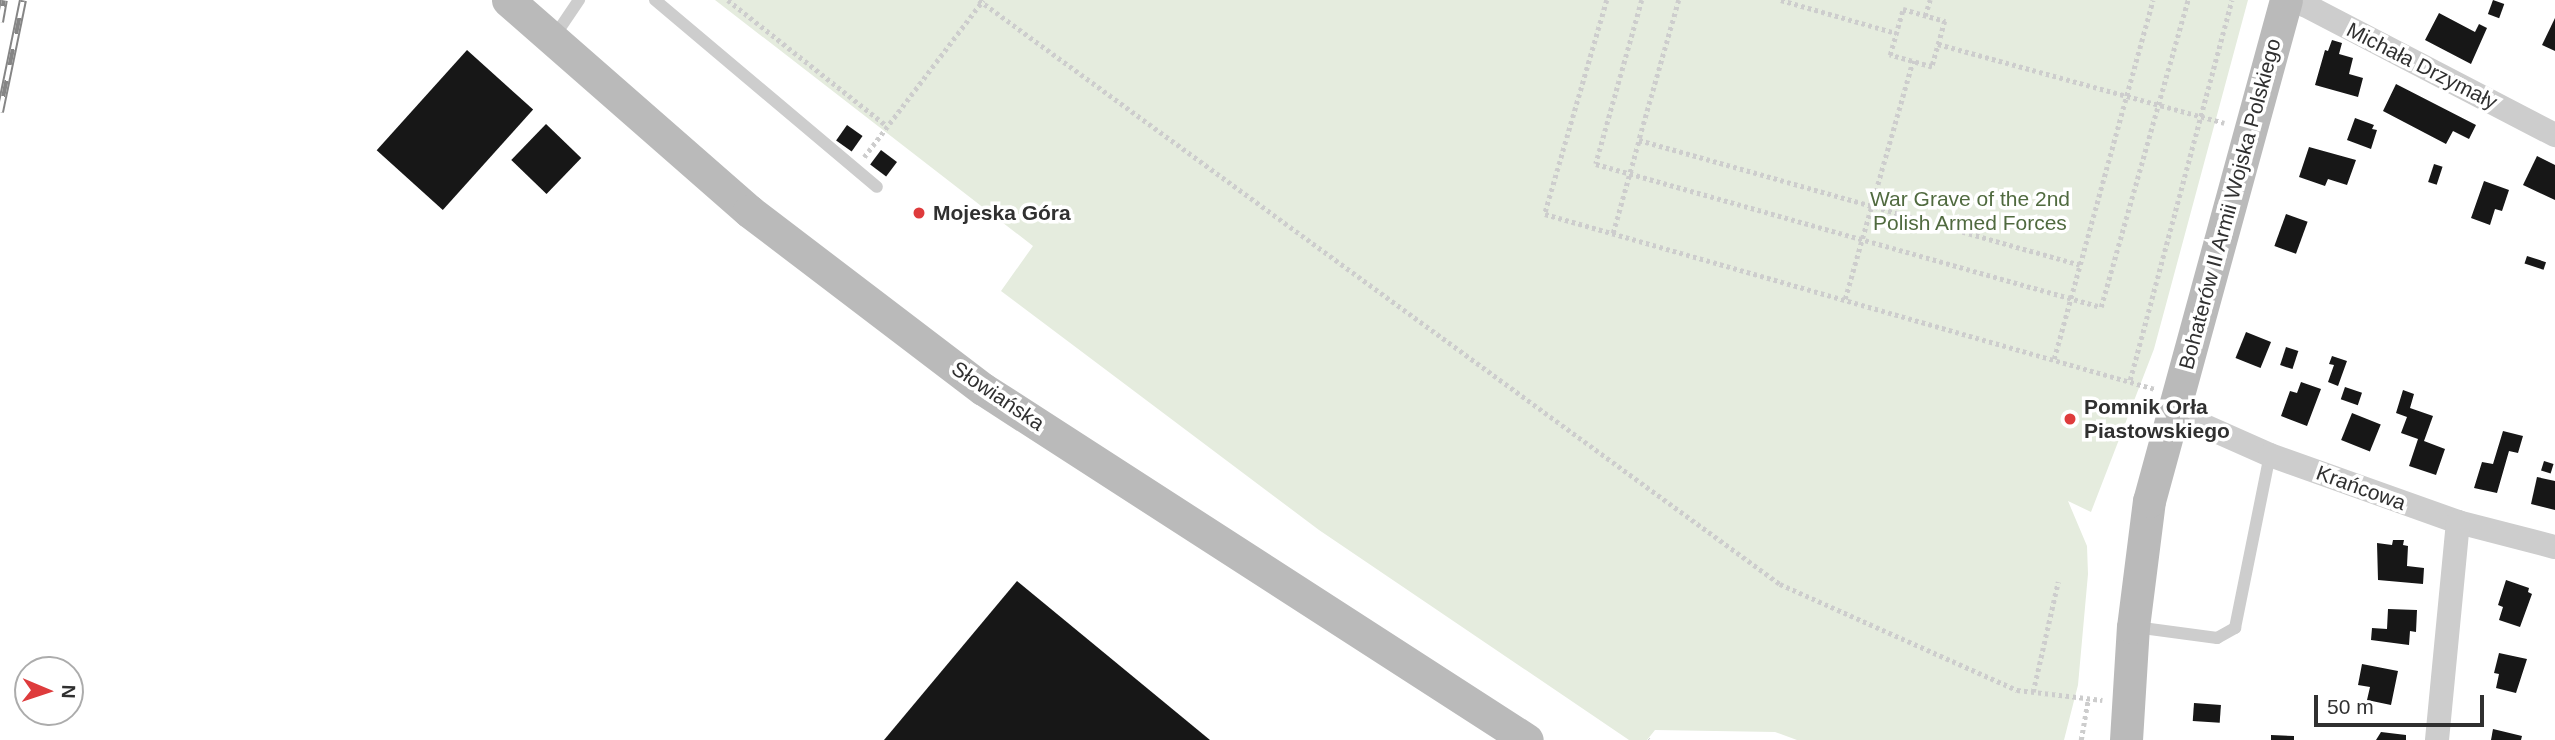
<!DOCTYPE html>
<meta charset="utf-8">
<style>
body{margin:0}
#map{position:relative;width:2555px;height:740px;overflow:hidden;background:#fff;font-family:Helvetica,sans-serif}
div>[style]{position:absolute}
.green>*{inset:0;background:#e5ecde}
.building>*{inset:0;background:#171717;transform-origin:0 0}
.path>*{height:4.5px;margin-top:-2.25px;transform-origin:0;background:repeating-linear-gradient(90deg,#cdcdcd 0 3.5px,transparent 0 7px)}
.lane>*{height:12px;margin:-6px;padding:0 6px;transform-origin:6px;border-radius:6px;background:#cdcdcd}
.street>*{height:24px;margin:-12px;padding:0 12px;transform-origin:12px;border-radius:12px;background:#cdcdcd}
.secondary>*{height:33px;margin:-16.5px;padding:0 16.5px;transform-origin:16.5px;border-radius:16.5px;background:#bababa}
.rail>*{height:8px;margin-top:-4px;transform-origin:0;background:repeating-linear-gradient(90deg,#fff 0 16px,#858585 0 32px);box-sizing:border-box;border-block:2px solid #858585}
.dots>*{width:19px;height:19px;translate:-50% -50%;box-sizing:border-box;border:4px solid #fff;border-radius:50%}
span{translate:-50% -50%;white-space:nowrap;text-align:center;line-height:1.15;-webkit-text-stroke:7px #fff;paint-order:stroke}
.street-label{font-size:21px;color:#303030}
.park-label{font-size:21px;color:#506a3f}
.poi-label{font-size:21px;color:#303030;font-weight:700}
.left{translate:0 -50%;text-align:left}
.north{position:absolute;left:14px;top:656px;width:70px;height:70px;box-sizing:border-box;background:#fff;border:2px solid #acacac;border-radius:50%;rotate:92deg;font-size:19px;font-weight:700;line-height:28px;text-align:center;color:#303030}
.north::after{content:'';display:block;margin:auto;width:24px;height:32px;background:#de3b3c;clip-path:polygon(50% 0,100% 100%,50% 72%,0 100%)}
.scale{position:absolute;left:2314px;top:695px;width:170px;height:32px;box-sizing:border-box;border:4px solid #303030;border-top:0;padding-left:9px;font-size:21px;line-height:24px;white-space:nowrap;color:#303030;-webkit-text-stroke:5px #fff;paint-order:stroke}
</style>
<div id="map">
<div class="green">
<i style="clip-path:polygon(715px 0,2248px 0,2154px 349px,2091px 512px,2068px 501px,2087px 546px,2088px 574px,2078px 685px,2064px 740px,1797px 740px,1775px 732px,1655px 730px,1647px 740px,1629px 740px,1319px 530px,1001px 291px,1033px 246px)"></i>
</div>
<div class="building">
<i style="left:2493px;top:0;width:12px;height:15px;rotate:20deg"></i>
<i style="clip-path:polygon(2439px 13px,2475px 32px,2479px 24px,2487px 28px,2471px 64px,2425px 40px)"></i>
<i style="clip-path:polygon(2555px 18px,2555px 51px,2542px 45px)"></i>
<i style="clip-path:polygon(2332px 40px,2342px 43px,2339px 54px,2353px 58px,2349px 74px,2363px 78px,2358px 97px,2315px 85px,2325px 50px,2328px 51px)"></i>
<i style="left:467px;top:50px;width:89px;height:135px;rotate:42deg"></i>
<i style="clip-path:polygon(2396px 84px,2476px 125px,2469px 139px,2453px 131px,2446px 144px,2383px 111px)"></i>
<i style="clip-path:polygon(2355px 118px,2374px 125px,2372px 129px,2377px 130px,2371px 149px,2347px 140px)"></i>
<i style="left:546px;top:124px;width:49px;height:50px;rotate:44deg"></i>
<i style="left:847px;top:125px;width:19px;height:19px;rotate:35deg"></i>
<i style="clip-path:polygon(2309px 147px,2356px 160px,2347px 185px,2328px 179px,2325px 186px,2299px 177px)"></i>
<i style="left:881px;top:150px;width:20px;height:18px;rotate:37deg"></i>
<i style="clip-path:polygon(2537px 156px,2555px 165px,2555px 200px,2523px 185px)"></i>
<i style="left:2434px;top:164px;width:9px;height:19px;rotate:18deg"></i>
<i style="clip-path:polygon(2484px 181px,2509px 190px,2502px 211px,2495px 209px,2490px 225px,2471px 218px)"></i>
<i style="left:2286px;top:214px;width:23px;height:34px;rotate:20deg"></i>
<i style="left:2527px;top:256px;width:20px;height:8px;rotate:18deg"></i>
<i style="left:2246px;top:332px;width:27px;height:28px;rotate:22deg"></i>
<i style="left:2286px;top:347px;width:13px;height:19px;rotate:18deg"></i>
<i style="clip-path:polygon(2332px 356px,2347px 361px,2338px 386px,2328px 382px,2334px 365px,2329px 364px)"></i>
<i style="clip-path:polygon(2301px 382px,2321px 389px,2307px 426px,2281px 416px,2290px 391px,2297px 393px)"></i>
<i style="left:2345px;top:387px;width:18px;height:13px;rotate:19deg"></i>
<i style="clip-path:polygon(2403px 390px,2414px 394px,2410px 408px,2433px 416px,2424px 441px,2445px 449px,2436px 475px,2409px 466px,2418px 439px,2401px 433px,2407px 417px,2396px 413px)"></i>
<i style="left:2352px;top:413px;width:31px;height:29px;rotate:22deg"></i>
<i style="clip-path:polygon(2503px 431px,2523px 436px,2518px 453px,2509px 451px,2497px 493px,2474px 488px,2482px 462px,2493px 464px)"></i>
<i style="left:2544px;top:461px;width:10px;height:10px;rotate:17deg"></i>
<i style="clip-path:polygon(2537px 477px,2555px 481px,2555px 510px,2531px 504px)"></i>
<i style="clip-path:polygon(2393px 540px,2404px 540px,2403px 545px,2408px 546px,2407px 566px,2424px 568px,2423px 584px,2378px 580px,2377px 543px,2392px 545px)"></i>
<i style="clip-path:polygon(2506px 580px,2529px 588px,2528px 592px,2532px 594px,2520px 627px,2499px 620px,2503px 607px,2498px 605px)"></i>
<i style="clip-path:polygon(1017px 581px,1210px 740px,884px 740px)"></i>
<i style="clip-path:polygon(2388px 609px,2417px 610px,2416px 632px,2410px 631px,2409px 645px,2371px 640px,2372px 628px,2387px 629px)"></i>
<i style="clip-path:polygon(2499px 653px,2527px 659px,2516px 693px,2496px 688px,2499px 674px,2494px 673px)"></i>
<i style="clip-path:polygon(2362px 664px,2398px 671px,2391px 705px,2367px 700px,2370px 687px,2358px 685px)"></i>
<i style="left:2194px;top:703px;width:27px;height:18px;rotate:4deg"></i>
<i style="clip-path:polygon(2493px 729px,2522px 736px,2521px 740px,2491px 740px)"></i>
<i style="clip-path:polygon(2381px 732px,2406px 735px,2406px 740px,2376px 740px)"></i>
<i style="clip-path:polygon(2271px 735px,2294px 736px,2294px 740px,2271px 740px)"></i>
</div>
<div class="path">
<i style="left:728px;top:0;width:203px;rotate:38.4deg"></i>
<i style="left:979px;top:0;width:991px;rotate:36.1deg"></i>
<i style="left:1780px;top:584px;width:260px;rotate:24.1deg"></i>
<i style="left:2017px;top:690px;width:86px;rotate:6.7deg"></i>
<i style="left:1607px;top:0;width:223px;rotate:106.2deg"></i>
<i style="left:1545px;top:214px;width:635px;rotate:16.01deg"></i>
<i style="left:1642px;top:0;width:170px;rotate:105.7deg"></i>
<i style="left:1596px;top:164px;width:525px;rotate:15.81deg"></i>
<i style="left:2101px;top:307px;width:319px;rotate:-74.2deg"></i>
<i style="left:1679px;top:0;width:146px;rotate:105.9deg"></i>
<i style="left:1639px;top:140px;width:458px;rotate:15.8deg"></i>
<i style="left:1781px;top:0;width:120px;rotate:16deg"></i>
<i style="left:1903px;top:9px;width:44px;rotate:15.9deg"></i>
<i style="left:1945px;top:21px;width:48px;rotate:105.8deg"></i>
<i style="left:1932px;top:67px;width:44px;rotate:-164.1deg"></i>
<i style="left:1890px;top:55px;width:48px;rotate:-74.2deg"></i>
<i style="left:1925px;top:16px;width:17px;rotate:-73deg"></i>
<i style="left:1938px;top:44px;width:297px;rotate:15.4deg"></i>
<i style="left:864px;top:157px;width:197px;rotate:-52.8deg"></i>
<i style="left:1613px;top:233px;width:97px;rotate:-74.4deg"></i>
<i style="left:1845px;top:299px;width:248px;rotate:-74.1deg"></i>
<i style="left:2054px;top:359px;width:372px;rotate:-74.6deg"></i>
<i style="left:2130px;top:380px;width:393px;rotate:-75deg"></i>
<i style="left:2033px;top:692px;width:113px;rotate:-77.2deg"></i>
<i style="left:1648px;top:739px;width:1px;rotate:45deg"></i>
<i style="left:2081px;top:740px;width:41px;rotate:-80.1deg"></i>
</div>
<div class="lane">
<i style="left:655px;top:0;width:290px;rotate:40.1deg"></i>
<i style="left:554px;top:37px;width:45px;rotate:-56deg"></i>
<i style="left:2135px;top:627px;width:83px;rotate:7.6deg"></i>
<i style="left:2217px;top:638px;width:21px;rotate:-29deg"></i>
<i style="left:2235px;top:628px;width:177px;rotate:-78.6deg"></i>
</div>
<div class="street">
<i style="left:2287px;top:0;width:19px;rotate:16deg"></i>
<i style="left:2305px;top:5px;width:282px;rotate:27.5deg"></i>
<i style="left:2173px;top:412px;width:106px;rotate:23.9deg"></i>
<i style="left:2270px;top:455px;width:200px;rotate:19.6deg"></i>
<i style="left:2458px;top:522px;width:100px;rotate:14.5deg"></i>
<i style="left:2437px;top:740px;width:219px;rotate:-84.5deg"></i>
</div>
<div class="secondary">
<i style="left:508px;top:0;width:320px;rotate:41.2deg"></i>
<i style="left:749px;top:211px;width:294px;rotate:37.3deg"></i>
<i style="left:983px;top:389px;width:647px;rotate:32.83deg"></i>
<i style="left:2126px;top:740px;width:113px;rotate:-86.5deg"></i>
<i style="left:2133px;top:627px;width:127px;rotate:-82.8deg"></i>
<i style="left:2149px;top:501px;width:519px;rotate:-74.71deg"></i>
</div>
<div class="rail">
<i style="left:0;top:22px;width:22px;rotate:-80deg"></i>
<i style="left:0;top:112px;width:114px;rotate:-78.4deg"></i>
</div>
<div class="dots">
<i style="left:919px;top:213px;background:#de3b3c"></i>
<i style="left:2070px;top:419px;background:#de3b3c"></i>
</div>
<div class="street-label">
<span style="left:2422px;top:66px;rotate:27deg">Michała Drzymały</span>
<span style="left:2230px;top:204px;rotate:-75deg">Bohaterów II Armii Wojska Polskiego</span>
<span style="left:998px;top:396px;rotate:34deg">Słowiańska</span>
<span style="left:2361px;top:488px;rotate:20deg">Krańcowa</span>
</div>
<div class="park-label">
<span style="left:1970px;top:211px">War Grave of the 2nd<br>Polish Armed Forces</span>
</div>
<div class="poi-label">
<span class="left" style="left:933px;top:213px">Mojeska Góra</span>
<span class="left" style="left:2084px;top:419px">Pomnik Orła<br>Piastowskiego</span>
</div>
<div class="north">N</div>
<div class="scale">50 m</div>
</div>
